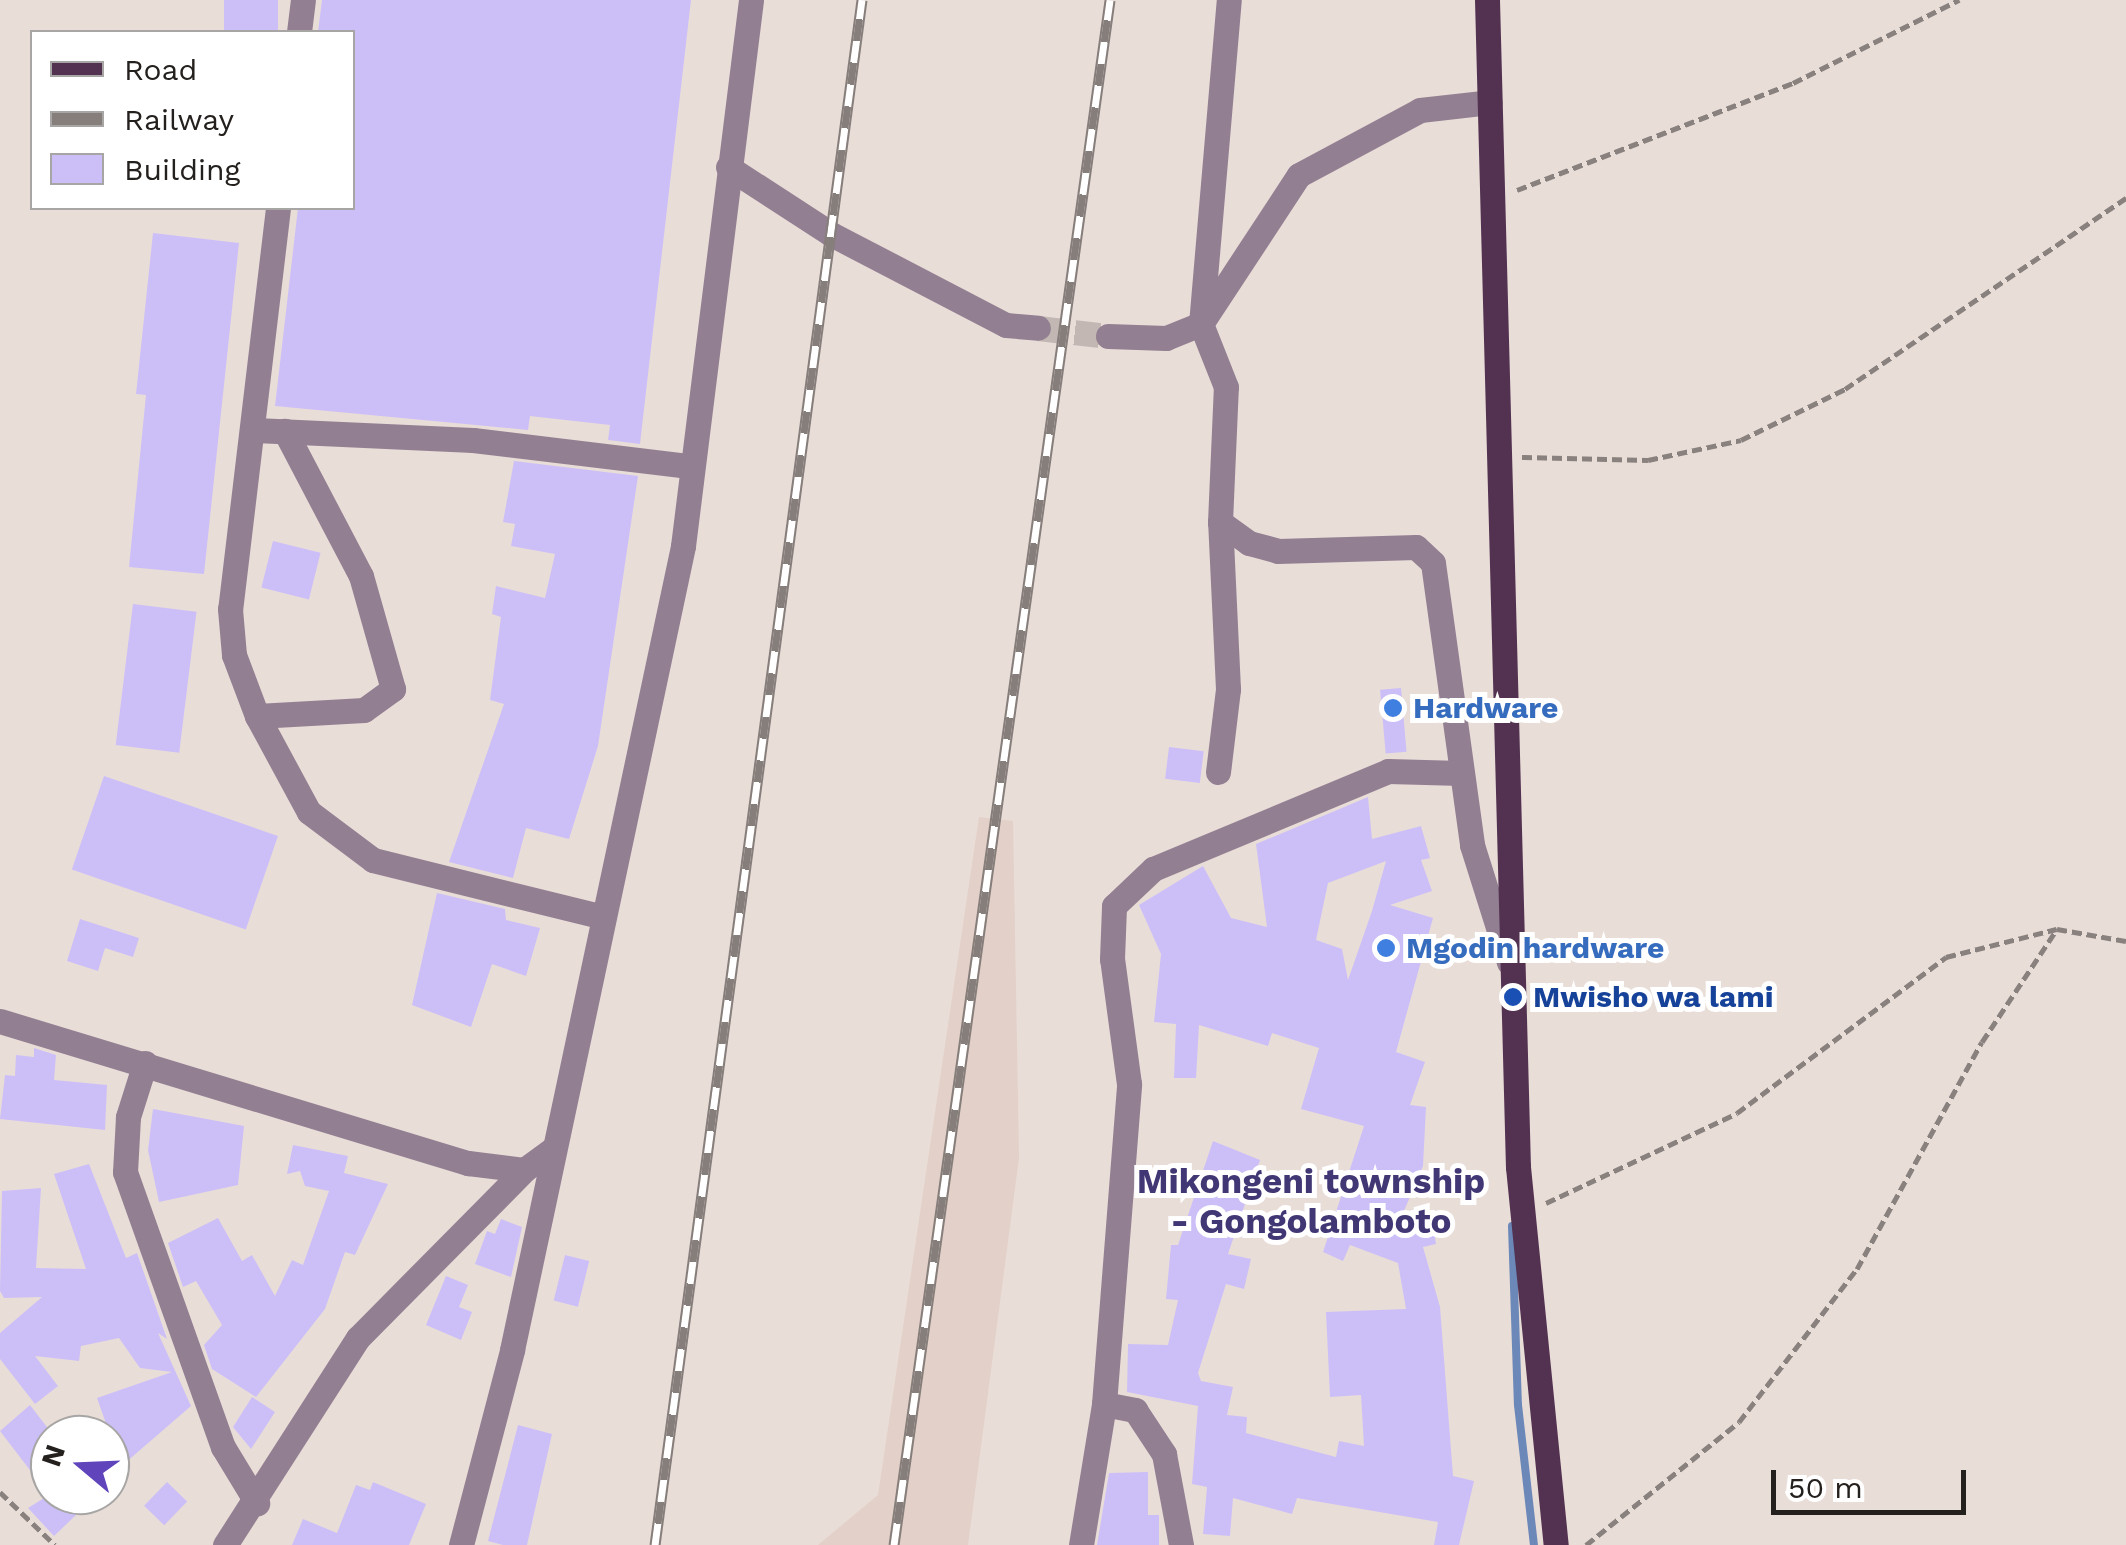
<!DOCTYPE html>
<style>
body{margin:0}
#map{position:relative;width:2126px;height:1545px;overflow:hidden;background:#e9ddd8;font-family:"Work Sans",sans-serif}
div>[style]{position:absolute}
.built>*{inset:0;background:#e3d0c8}
.stream>*{height:8px;margin:-4px;padding:0 4px;transform-origin:4px;border-radius:4px;background:#6b88b8}
.building>*{inset:0;background:#ccbff8;transform-origin:0 0}
.minor-tunnel>*{height:25px;margin-top:-12.5px;transform-origin:0;background:repeating-linear-gradient(90deg,#c2b7b3 0 25px,transparent 0 37px)}
.path>*{height:5px;margin-top:-2.5px;transform-origin:0;background:repeating-linear-gradient(90deg,#89817e 0 10px,transparent 0 15px)}
.minor>*{height:25px;margin:-12.5px;padding:0 12.5px;transform-origin:12.5px;border-radius:12.5px;background:#937f92}
.major>*{height:25px;margin:-12.5px;padding:0 12.5px;transform-origin:12.5px;border-radius:12.5px;background:#533251}
.rail>*{height:11px;margin-top:-5.5px;transform-origin:0;background:repeating-linear-gradient(90deg,#fff 0 22px,#867e7b 0 44px);box-sizing:border-box;border-block:2px solid #867e7b}
.dots>*{width:28px;height:28px;translate:-50% -50%;box-sizing:border-box;border:5px solid #fff;border-radius:50%}
span{translate:-50% -50%;white-space:nowrap;text-align:center;line-height:1.15;-webkit-text-stroke:10px #fff;paint-order:stroke}
.shop-label{font-size:30px;color:#366cbe;font-weight:700}
.left{translate:0 -50%;text-align:left}
.transit-label{font-size:30px;color:#164399;font-weight:700}
.quarter-label{font-size:35px;color:#413774;font-weight:700}
.legend{position:absolute;left:30px;top:30px;width:325px;height:180px;box-sizing:border-box;background:#fff;border:2px solid #a7a6a5;margin:0;padding:12px 18px;list-style:none;font-size:30px;color:#24201e}
.legend li{display:flex;align-items:center;gap:20px;height:50px}
.legend b{width:50px;border:2px solid #a7a6a5}
.north{position:absolute;left:30px;top:1415px;width:100px;height:100px;box-sizing:border-box;background:#fff;border:2px solid #a7a6a5;border-radius:50%;rotate:289deg;font-size:28px;font-weight:700;line-height:40px;text-align:center;color:#24201e}
.north::after{content:'';display:block;margin:auto;width:35px;height:45px;background:#5f44bc;clip-path:polygon(50% 0,100% 100%,50% 72%,0 100%)}
.scale{position:absolute;left:1771px;top:1470px;width:195px;height:45px;box-sizing:border-box;border:5px solid #24201e;border-top:0;padding-left:12px;font-size:30px;line-height:35px;white-space:nowrap;color:#24201e;-webkit-text-stroke:8px #fff;paint-order:stroke}
</style>
<div id="map">
<div class="built">
<i style="clip-path:polygon(979px 817px,1013px 821px,1019px 1158px,968px 1545px,818px 1545px,878px 1495px)"></i>
</div>
<div class="stream">
<i style="left:1512px;top:1226px;width:179px;rotate:88.1deg"></i>
<i style="left:1518px;top:1405px;width:141px;rotate:83.5deg"></i>
</div>
<div class="building">
<i style="left:224px;top:0;width:54px;height:32px"></i>
<i style="clip-path:polygon(322px 0,691px 0,640px 444px,608px 440px,610px 425px,530px 416px,528px 430px,275px 406px,298px 208px,352px 208px,352px 32px,318px 32px)"></i>
<i style="clip-path:polygon(153px 233px,239px 243px,204px 574px,129px 567px,146px 395px,136px 394px)"></i>
<i style="clip-path:polygon(514px 461px,638px 476px,598px 746px,569px 839px,526px 828px,513px 878px,449px 862px,504px 704px,490px 700px,501px 617px,492px 614px,496px 586px,545px 598px,555px 554px,511px 546px,515px 524px,503px 522px)"></i>
<i style="left:273px;top:541px;width:49px;height:48px;rotate:14deg"></i>
<i style="left:133px;top:604px;width:64px;height:142px;rotate:7deg"></i>
<i style="left:1401px;top:688px;width:64px;height:21px;rotate:85deg"></i>
<i style="left:1169px;top:747px;width:35px;height:32px;rotate:7deg"></i>
<i style="left:104px;top:776px;width:184px;height:99px;rotate:19deg"></i>
<i style="clip-path:polygon(evenodd,1368px 797px,1372px 839px,1421px 826px,1430px 858px,1421px 860px,1432px 891px,1390px 905px,1433px 918px,1396px 1052px,1425px 1062px,1410px 1105px,1426px 1107px,1423px 1166px,1401px 1218px,1431px 1213px,1436px 1244px,1423px 1247px,1440px 1307px,1453px 1476px,1474px 1481px,1459px 1545px,1434px 1545px,1438px 1522px,1297px 1498px,1292px 1514px,1233px 1498px,1230px 1536px,1203px 1534px,1207px 1487px,1192px 1484px,1198px 1406px,1127px 1392px,1128px 1344px,1168px 1345px,1178px 1300px,1166px 1299px,1171px 1245px,1178px 1245px,1213px 1141px,1260px 1160px,1228px 1254px,1251px 1259px,1244px 1289px,1226px 1284px,1198px 1373px,1201px 1381px,1233px 1387px,1227px 1415px,1247px 1417px,1246px 1433px,1336px 1457px,1339px 1441px,1364px 1446px,1361px 1395px,1330px 1397px,1326px 1312px,1406px 1309px,1398px 1263px,1350px 1245px,1343px 1261px,1323px 1252px,1364px 1126px,1301px 1109px,1319px 1048px,1272px 1033px,1268px 1046px,1199px 1025px,1196px 1078px,1174px 1078px,1176px 1024px,1154px 1022px,1161px 954px,1139px 905px,1203px 866px,1231px 918px,1267px 927px,1256px 844px,1368px 797px,1386px 861px,1372px 911px,1348px 980px,1342px 949px,1316px 940px,1328px 883px,1386px 861px)"></i>
<i style="clip-path:polygon(437px 893px,505px 909px,506px 920px,540px 928px,526px 976px,492px 964px,471px 1027px,412px 1005px)"></i>
<i style="clip-path:polygon(80px 919px,139px 938px,133px 957px,105px 948px,98px 971px,67px 961px)"></i>
<i style="clip-path:polygon(34px 1048px,56px 1055px,54px 1080px,107px 1085px,105px 1130px,0 1119px,5px 1075px,15px 1076px,16px 1055px,34px 1057px)"></i>
<i style="clip-path:polygon(153px 1109px,244px 1126px,238px 1185px,159px 1202px,148px 1150px)"></i>
<i style="clip-path:polygon(293px 1145px,348px 1156px,344px 1173px,388px 1184px,355px 1255px,345px 1252px,325px 1309px,256px 1397px,212px 1369px,204px 1345px,222px 1325px,196px 1281px,183px 1287px,168px 1243px,218px 1218px,242px 1261px,252px 1255px,275px 1296px,292px 1260px,303px 1265px,329px 1191px,305px 1186px,300px 1171px,287px 1174px)"></i>
<i style="clip-path:polygon(89px 1164px,126px 1258px,137px 1253px,167px 1339px,158px 1333px,191px 1406px,110px 1476px,110px 1435px,97px 1398px,172px 1372px,140px 1368px,119px 1338px,81px 1346px,79px 1361px,35px 1356px,58px 1386px,35px 1404px,0 1359px,0 1333px,42px 1297px,4px 1298px,0 1291px,2px 1191px,41px 1188px,36px 1268px,86px 1269px,54px 1174px)"></i>
<i style="clip-path:polygon(501px 1219px,522px 1227px,511px 1277px,475px 1264px,487px 1231px,495px 1234px)"></i>
<i style="left:565px;top:1255px;width:25px;height:47px;rotate:14deg"></i>
<i style="clip-path:polygon(446px 1276px,468px 1285px,459px 1307px,472px 1312px,461px 1340px,426px 1325px)"></i>
<i style="clip-path:polygon(252px 1397px,275px 1412px,251px 1449px,233px 1427px)"></i>
<i style="clip-path:polygon(30px 1405px,50px 1431px,50px 1495px,97px 1495px,54px 1536px,28px 1508px,49px 1495px,0 1431px)"></i>
<i style="clip-path:polygon(518px 1425px,552px 1434px,527px 1545px,503px 1545px,488px 1541px)"></i>
<i style="clip-path:polygon(1148px 1472px,1148px 1515px,1159px 1515px,1159px 1545px,1097px 1545px,1109px 1473px)"></i>
<i style="left:167px;top:1482px;width:28px;height:33px;rotate:44deg"></i>
<i style="clip-path:polygon(373px 1482px,426px 1504px,409px 1545px,292px 1545px,303px 1519px,337px 1533px,356px 1485px,370px 1490px)"></i>
</div>
<div class="minor-tunnel">
<i style="left:1038px;top:328px;width:70px;rotate:6.5deg"></i>
</div>
<div class="path">
<i style="left:1517px;top:190px;width:296px;rotate:-21.2deg"></i>
<i style="left:1793px;top:83px;width:186px;rotate:-26.6deg"></i>
<i style="left:1522px;top:457px;width:126px;rotate:1.4deg"></i>
<i style="left:1648px;top:460px;width:95px;rotate:-12.1deg"></i>
<i style="left:1741px;top:440px;width:116px;rotate:-26.1deg"></i>
<i style="left:1845px;top:389px;width:340px;rotate:-34.2deg"></i>
<i style="left:1546px;top:1203px;width:211px;rotate:-25.2deg"></i>
<i style="left:1737px;top:1113px;width:261px;rotate:-36.7deg"></i>
<i style="left:1946px;top:957px;width:114px;rotate:-14.2deg"></i>
<i style="left:2057px;top:929px;width:70px;rotate:9.9deg"></i>
<i style="left:0;top:1492px;width:76px;rotate:43.9deg"></i>
<i style="left:1586px;top:1545px;width:196px;rotate:-38.8deg"></i>
<i style="left:1739px;top:1422px;width:193px;rotate:-52.4deg"></i>
<i style="left:1857px;top:1269px;width:259px;rotate:-61.2deg"></i>
<i style="left:1982px;top:1042px;width:136px;rotate:-56.4deg"></i>
</div>
<div class="minor">
<i style="left:299px;top:32px;width:32px;rotate:-83deg"></i>
<i style="left:728px;top:167px;width:123px;rotate:33deg"></i>
<i style="left:831px;top:234px;width:197px;rotate:27.5deg"></i>
<i style="left:1006px;top:325px;width:32px;rotate:5deg"></i>
<i style="left:278px;top:208px;width:404px;rotate:96.8deg"></i>
<i style="left:230px;top:609px;width:46px;rotate:85deg"></i>
<i style="left:234px;top:655px;width:65px;rotate:69.3deg"></i>
<i style="left:257px;top:716px;width:109px;rotate:61.6deg"></i>
<i style="left:309px;top:812px;width:80px;rotate:36.9deg"></i>
<i style="left:373px;top:860px;width:234px;rotate:13.9deg"></i>
<i style="left:1108px;top:336px;width:58px;rotate:2deg"></i>
<i style="left:1166px;top:338px;width:38px;rotate:-22deg"></i>
<i style="left:1201px;top:324px;width:178px;rotate:-56.7deg"></i>
<i style="left:1299px;top:175px;width:137px;rotate:-28.2deg"></i>
<i style="left:1420px;top:110px;width:70px;rotate:-6.5deg"></i>
<i style="left:255px;top:430px;width:218px;rotate:2.6deg"></i>
<i style="left:473px;top:440px;width:218px;rotate:6.9deg"></i>
<i style="left:1220px;top:522px;width:36px;rotate:36deg"></i>
<i style="left:1249px;top:543px;width:30px;rotate:15deg"></i>
<i style="left:1278px;top:551px;width:138px;rotate:-1.7deg"></i>
<i style="left:1416px;top:547px;width:23px;rotate:43deg"></i>
<i style="left:1433px;top:563px;width:285px;rotate:82.1deg"></i>
<i style="left:1472px;top:845px;width:123px;rotate:72.5deg"></i>
<i style="left:257px;top:716px;width:107px;rotate:-3.2deg"></i>
<i style="left:364px;top:710px;width:36px;rotate:-36deg"></i>
<i style="left:393px;top:689px;width:117px;rotate:-105.8deg"></i>
<i style="left:361px;top:576px;width:164px;rotate:-117.7deg"></i>
<i style="left:1218px;top:772px;width:84px;rotate:-83.1deg"></i>
<i style="left:1228px;top:689px;width:167px;rotate:-92.7deg"></i>
<i style="left:1220px;top:522px;width:135px;rotate:-87.5deg"></i>
<i style="left:1226px;top:387px;width:68px;rotate:-111.6deg"></i>
<i style="left:1201px;top:324px;width:325px;rotate:-85.1deg"></i>
<i style="left:0;top:1021px;width:489px;rotate:16.9deg"></i>
<i style="left:468px;top:1163px;width:56px;rotate:7.1deg"></i>
<i style="left:524px;top:1170px;width:36px;rotate:-36deg"></i>
<i style="left:145px;top:1063px;width:57px;rotate:107.5deg"></i>
<i style="left:128px;top:1117px;width:55px;rotate:93.1deg"></i>
<i style="left:125px;top:1172px;width:292px;rotate:70.4deg"></i>
<i style="left:223px;top:1447px;width:66px;rotate:58.7deg"></i>
<i style="left:1104px;top:1404px;width:32px;rotate:11deg"></i>
<i style="left:1135px;top:1410px;width:53px;rotate:56.6deg"></i>
<i style="left:1164px;top:1454px;width:93px;rotate:79.4deg"></i>
<i style="left:225px;top:1545px;width:246px;rotate:-57.3deg"></i>
<i style="left:358px;top:1338px;width:236px;rotate:-45.3deg"></i>
<i style="left:461px;top:1545px;width:202px;rotate:-75.3deg"></i>
<i style="left:512px;top:1350px;width:822px;rotate:-77.99deg"></i>
<i style="left:683px;top:546px;width:550px;rotate:-82.9deg"></i>
<i style="left:1081px;top:1545px;width:143px;rotate:-80.7deg"></i>
<i style="left:1104px;top:1404px;width:321px;rotate:-85.5deg"></i>
<i style="left:1129px;top:1084px;width:126px;rotate:-97.7deg"></i>
<i style="left:1112px;top:959px;width:53px;rotate:-87.8deg"></i>
<i style="left:1114px;top:906px;width:54px;rotate:-43.5deg"></i>
<i style="left:1153px;top:869px;width:255px;rotate:-22.6deg"></i>
<i style="left:1388px;top:771px;width:73px;rotate:1.6deg"></i>
</div>
<div class="major">
<i style="left:1487px;top:0;width:1167px;rotate:88.48deg"></i>
<i style="left:1518px;top:1167px;width:380px;rotate:84.3deg"></i>
</div>
<div class="rail">
<i style="left:655px;top:1545px;width:1559px;rotate:-82.37deg"></i>
<i style="left:894px;top:1545px;width:1560px;rotate:-82.04deg"></i>
</div>
<div class="dots">
<i style="left:1393px;top:708px;background:#3f7fe0"></i>
<i style="left:1386px;top:948px;background:#3f7fe0"></i>
<i style="left:1513px;top:997px;background:#1a4fb4"></i>
</div>
<div class="shop-label">
<span class="left" style="left:1413px;top:708px">Hardware</span>
<span class="left" style="left:1406px;top:948px">Mgodin hardware</span>
</div>
<div class="transit-label">
<span class="left" style="left:1533px;top:997px">Mwisho wa lami</span>
</div>
<div class="quarter-label">
<span style="left:1311px;top:1201px">Mikongeni township<br>- Gongolamboto</span>
</div>
<ul class="legend">
<li><b style="height:12px;background:#533251"></b>Road</li>
<li><b style="height:12px;background:#867e7b"></b>Railway</li>
<li><b style="height:28px;background:#ccbff8"></b>Building</li>
</ul>
<div class="north">N</div>
<div class="scale">50 m</div>
</div>
